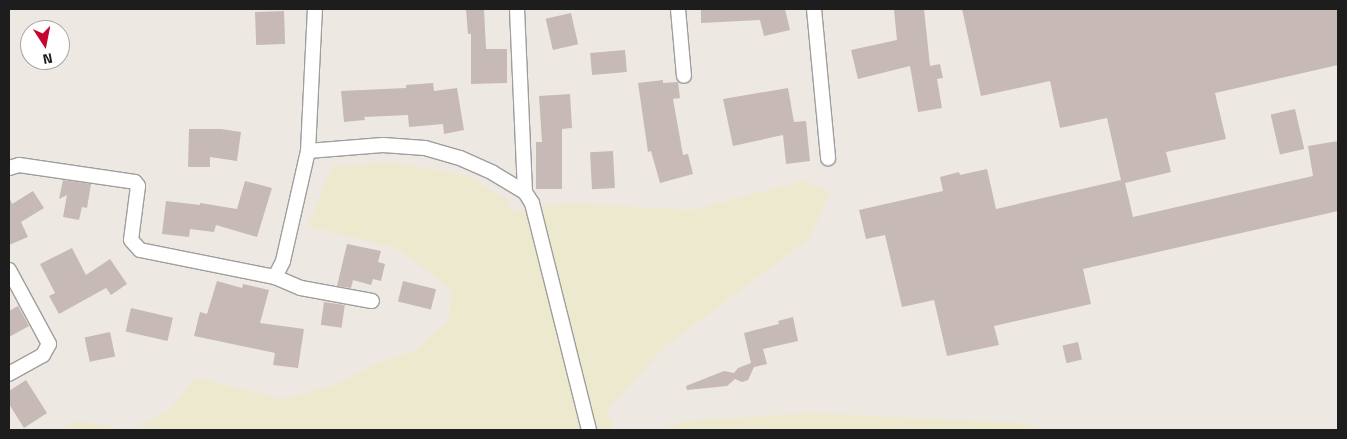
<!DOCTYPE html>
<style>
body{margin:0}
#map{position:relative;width:1347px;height:439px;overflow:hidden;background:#eee8e3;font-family:"Titillium Web",sans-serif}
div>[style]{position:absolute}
.farmland>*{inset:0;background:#ede9ce}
.building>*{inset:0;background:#c6b9b6;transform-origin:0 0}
.roads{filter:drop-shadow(1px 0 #9e9e9e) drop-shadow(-1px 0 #9e9e9e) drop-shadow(0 1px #9e9e9e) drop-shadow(0 -1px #9e9e9e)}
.minor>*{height:14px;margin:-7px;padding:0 7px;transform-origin:7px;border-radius:7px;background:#fff}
span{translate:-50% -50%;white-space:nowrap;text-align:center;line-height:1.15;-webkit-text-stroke:5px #fff;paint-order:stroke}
.frame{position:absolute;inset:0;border:10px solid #1d1d1d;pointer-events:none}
.north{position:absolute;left:20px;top:20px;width:50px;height:50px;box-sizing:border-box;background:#fff;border:1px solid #a5a5a5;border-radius:50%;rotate:169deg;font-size:14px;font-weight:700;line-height:20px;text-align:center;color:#1d1d1d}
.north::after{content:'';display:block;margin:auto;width:18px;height:22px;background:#c7032e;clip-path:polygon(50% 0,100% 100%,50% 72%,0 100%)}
</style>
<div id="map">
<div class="farmland">
<i style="clip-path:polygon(391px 162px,469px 176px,507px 200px,511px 211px,569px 203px,691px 210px,803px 181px,830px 192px,810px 238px,667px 345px,607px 410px,615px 430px,134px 430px,170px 409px,196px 378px,284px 399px,337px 384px,376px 363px,415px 350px,448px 322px,452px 290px,398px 249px,308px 226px,332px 167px)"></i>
<i style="clip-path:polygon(810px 413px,1021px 423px,1042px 430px,661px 430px,682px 421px)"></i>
<i style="clip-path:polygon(78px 421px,127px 430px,62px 430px)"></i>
</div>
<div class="building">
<i style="clip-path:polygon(466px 9px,484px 9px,486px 49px,507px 49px,507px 83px,471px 84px,471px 34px,468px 34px)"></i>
<i style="clip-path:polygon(701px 9px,785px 9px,790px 30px,764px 36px,760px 20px,701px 23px)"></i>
<i style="clip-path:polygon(924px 9px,930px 66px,940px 64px,943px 78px,937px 79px,942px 108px,918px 112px,910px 66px,858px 79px,851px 50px,897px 40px,894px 10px)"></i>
<i style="clip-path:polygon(962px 9px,1338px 9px,1338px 65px,1215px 93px,1226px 139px,1166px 152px,1171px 172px,1125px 183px,1133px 217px,1313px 176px,1308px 146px,1338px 141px,1338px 211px,1083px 269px,1091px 304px,994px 326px,999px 345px,947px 356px,934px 300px,902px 307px,885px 235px,866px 239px,859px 210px,943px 191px,940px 177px,959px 172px,960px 175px,987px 169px,996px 209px,1121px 180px,1107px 118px,1060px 128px,1050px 81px,981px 96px)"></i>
<i style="left:284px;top:11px;width:33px;height:29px;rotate:88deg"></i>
<i style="left:571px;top:13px;width:32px;height:26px;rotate:77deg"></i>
<i style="left:625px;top:50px;width:22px;height:35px;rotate:85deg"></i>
<i style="clip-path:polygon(663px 80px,663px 83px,678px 82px,680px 98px,673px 99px,683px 155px,688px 154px,693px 174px,660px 183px,651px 151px,648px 152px,638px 83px)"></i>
<i style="clip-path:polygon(433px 83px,434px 91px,457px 88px,464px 130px,444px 134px,443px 124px,409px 127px,408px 115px,364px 117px,365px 120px,344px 122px,341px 91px,406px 88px,406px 85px)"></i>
<i style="clip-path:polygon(788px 88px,794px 122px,806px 121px,810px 161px,786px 164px,783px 135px,733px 146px,723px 99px)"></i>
<i style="clip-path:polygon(570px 94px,572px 128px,562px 129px,562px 189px,536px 189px,536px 142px,542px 142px,539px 96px)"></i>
<i style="left:1295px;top:109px;width:41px;height:25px;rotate:77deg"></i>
<i style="clip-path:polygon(189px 129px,221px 129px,241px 132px,237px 161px,210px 157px,210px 167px,188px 167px)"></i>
<i style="left:613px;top:151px;width:37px;height:23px;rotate:87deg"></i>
<i style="clip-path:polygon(63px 180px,91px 184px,87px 208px,82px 207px,79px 220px,63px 217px,67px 195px,59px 199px)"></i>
<i style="clip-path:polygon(245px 181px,272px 188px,257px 237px,216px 225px,214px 232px,190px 229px,189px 237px,162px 234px,166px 201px,200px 205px,200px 203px,237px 209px)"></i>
<i style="clip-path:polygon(33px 191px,44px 208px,21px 222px,28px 237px,9px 245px,9px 196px,12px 204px)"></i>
<i style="clip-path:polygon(347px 244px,381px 251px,378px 262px,385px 264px,381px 281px,373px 279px,371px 285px,353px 280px,351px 288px,337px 286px)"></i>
<i style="clip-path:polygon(72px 248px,86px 275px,110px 259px,127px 284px,111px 295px,106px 288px,59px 314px,49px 296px,55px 293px,40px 264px)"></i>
<i style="clip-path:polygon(217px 281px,242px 288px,243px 284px,269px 290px,260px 323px,304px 329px,298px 368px,273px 365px,275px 353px,194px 336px,200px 312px,207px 314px)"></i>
<i style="left:403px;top:281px;width:34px;height:21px;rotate:14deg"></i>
<i style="left:324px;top:302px;width:21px;height:23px;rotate:8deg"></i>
<i style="clip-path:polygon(18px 306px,29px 326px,9px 337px,9px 311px)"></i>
<i style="left:131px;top:308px;width:43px;height:24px;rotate:13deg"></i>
<i style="clip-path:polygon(793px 317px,798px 341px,763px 349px,767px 364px,754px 367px,748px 380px,742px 382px,735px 379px,727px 386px,687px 390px,686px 386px,724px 371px,734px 373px,738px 368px,751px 363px,744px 333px,779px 324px,778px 321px)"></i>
<i style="left:110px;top:332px;width:25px;height:26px;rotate:78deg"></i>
<i style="left:1078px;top:342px;width:18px;height:16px;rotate:77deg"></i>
<i style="clip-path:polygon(26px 380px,47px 413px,24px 428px,9px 404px,9px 391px)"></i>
</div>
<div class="roads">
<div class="minor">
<i style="left:517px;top:9px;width:183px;rotate:87.5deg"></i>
<i style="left:678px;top:9px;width:67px;rotate:84.9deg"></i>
<i style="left:814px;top:9px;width:150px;rotate:84.6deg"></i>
<i style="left:308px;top:151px;width:142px;rotate:-87.2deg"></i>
<i style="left:9px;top:168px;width:10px;rotate:-17deg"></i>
<i style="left:19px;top:165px;width:117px;rotate:8.3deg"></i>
<i style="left:135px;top:182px;width:5px;rotate:53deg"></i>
<i style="left:138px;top:186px;width:54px;rotate:97.4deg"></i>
<i style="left:131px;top:240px;width:13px;rotate:48deg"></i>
<i style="left:140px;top:250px;width:138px;rotate:11.3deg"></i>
<i style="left:275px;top:277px;width:18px;rotate:-63deg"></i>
<i style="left:283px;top:261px;width:113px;rotate:-77.2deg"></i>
<i style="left:308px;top:151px;width:75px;rotate:-4.6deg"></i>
<i style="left:383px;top:145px;width:42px;rotate:4.1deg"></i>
<i style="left:425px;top:148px;width:36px;rotate:16deg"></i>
<i style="left:460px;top:158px;width:36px;rotate:24deg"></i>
<i style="left:493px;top:173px;width:37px;rotate:31deg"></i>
<i style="left:525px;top:192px;width:13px;rotate:58deg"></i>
<i style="left:532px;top:203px;width:234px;rotate:75.9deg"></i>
<i style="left:9px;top:270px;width:84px;rotate:61.6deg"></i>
<i style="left:49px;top:344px;width:13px;rotate:119deg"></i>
<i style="left:43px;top:355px;width:39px;rotate:151deg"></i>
<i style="left:275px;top:277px;width:28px;rotate:23deg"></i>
<i style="left:301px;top:288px;width:72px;rotate:10.4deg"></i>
</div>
</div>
<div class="frame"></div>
<div class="north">N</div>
</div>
